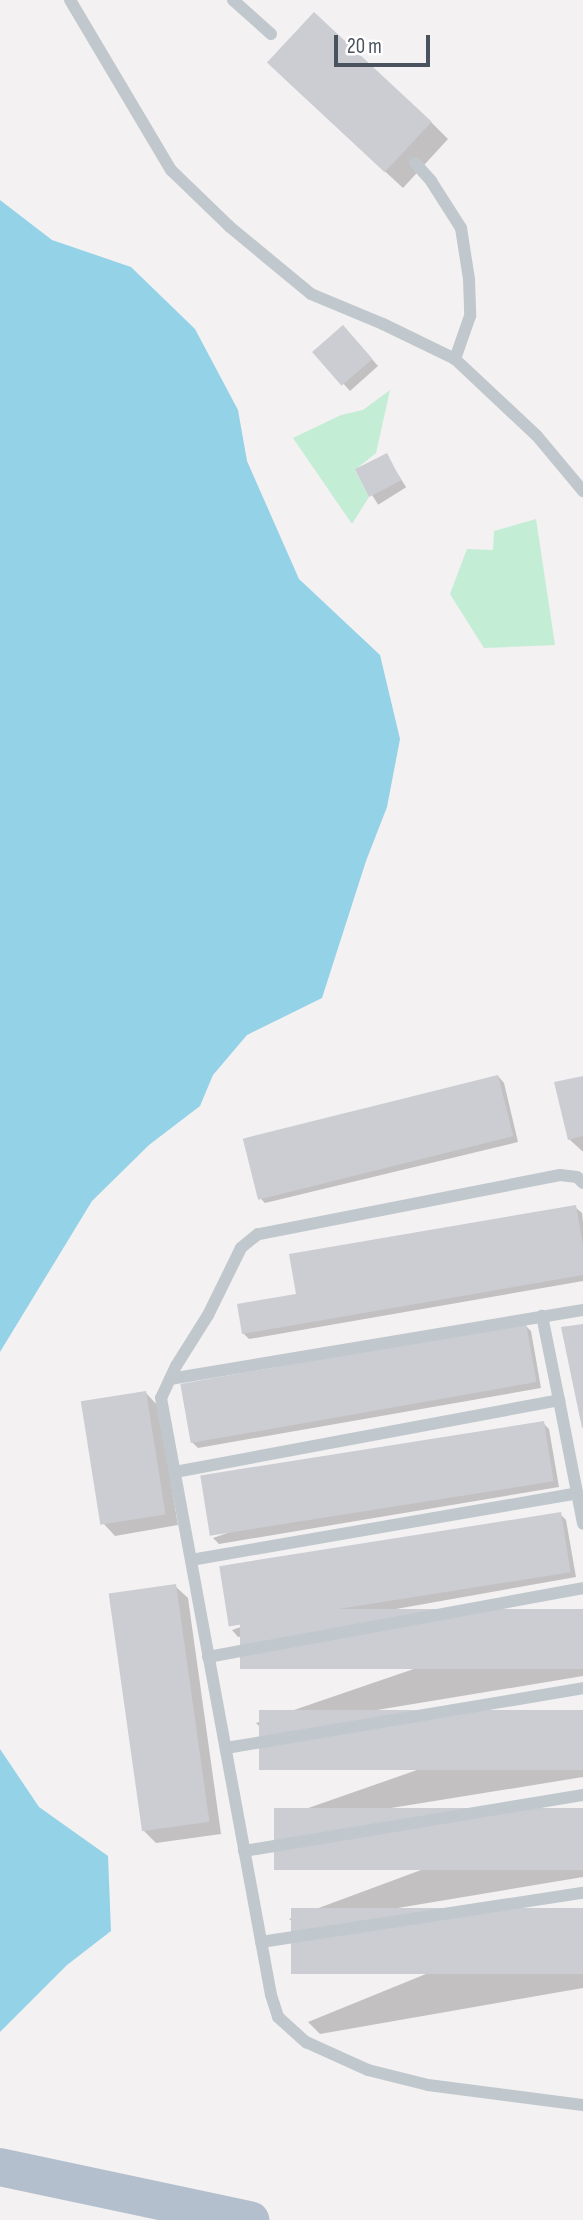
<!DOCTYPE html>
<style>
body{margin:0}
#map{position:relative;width:583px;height:2220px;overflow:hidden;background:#f3f1f1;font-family:"Sofia Sans Condensed",sans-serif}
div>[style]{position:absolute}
.green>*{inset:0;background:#c3edd5}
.water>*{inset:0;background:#94d2e7}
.shadow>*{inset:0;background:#0003;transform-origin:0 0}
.building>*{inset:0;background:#cbcdd3;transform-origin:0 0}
.service>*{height:12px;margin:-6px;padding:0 6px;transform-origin:6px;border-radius:6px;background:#c0c8ce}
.primary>*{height:38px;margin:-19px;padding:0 19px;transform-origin:19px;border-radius:19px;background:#b3bfcd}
span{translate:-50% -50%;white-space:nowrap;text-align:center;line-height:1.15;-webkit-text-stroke:5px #fff;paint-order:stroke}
.scale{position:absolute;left:334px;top:35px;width:96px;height:32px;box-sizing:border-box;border:4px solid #4a535d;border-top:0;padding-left:9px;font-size:21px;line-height:24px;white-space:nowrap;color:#4a535d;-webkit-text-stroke:5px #fff;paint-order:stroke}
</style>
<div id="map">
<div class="green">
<i style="clip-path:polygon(390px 390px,376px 453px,355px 470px,369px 497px,352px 524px,293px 438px,341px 415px,363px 410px)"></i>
<i style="clip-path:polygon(536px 519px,555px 645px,484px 648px,450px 594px,467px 549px,493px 550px,494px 531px)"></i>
</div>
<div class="water">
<i style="clip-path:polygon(0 200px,52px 240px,131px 267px,195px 329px,238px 410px,247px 461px,299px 579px,380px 655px,400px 739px,387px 807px,366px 861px,322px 998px,247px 1035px,213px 1075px,200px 1106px,149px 1145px,92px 1201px,0 1352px)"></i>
<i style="clip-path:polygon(0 1749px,39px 1807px,108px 1856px,111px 1931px,67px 1965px,0 2032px)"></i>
</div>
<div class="shadow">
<i style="clip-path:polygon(286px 80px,431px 122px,448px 139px,403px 188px)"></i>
<i style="clip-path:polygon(349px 333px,378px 366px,350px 391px,315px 352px)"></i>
<i style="left:386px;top:455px;width:38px;height:33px;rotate:58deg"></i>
<i style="clip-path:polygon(498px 1076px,504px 1083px,518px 1142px,265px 1203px,259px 1197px)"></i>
<i style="clip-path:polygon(583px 1077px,583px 1151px,582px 1151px,569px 1139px)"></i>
<i style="clip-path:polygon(575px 1207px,582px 1213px,583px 1222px,583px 1281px,249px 1339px,243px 1333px,298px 1295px)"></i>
<i style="clip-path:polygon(525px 1325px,531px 1331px,541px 1388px,198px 1448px,192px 1442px)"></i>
<i style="clip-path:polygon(146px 1393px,158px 1406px,178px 1525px,115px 1536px,103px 1523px)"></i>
<i style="clip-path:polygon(543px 1423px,549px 1429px,559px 1487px,219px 1544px,213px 1538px)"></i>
<i style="clip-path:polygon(560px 1514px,566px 1520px,576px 1577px,238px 1637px,232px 1630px)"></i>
<i style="clip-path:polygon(175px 1586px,188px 1598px,221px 1834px,156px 1843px,144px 1831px)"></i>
<i style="clip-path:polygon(583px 1611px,583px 1676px,262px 1729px,256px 1723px)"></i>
<i style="clip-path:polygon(583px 1712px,583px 1777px,280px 1826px,274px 1820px)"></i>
<i style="clip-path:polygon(583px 1810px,583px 1877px,296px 1925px,289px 1919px)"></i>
<i style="clip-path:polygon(583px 1910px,583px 1988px,320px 2034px,308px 2022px)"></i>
</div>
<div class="building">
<i style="left:314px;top:12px;width:161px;height:69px;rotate:43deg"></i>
<i style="left:343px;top:325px;width:45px;height:41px;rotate:49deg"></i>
<i style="left:387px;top:453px;width:31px;height:36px;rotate:63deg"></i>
<i style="left:498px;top:1075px;width:63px;height:263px;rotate:76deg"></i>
<i style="clip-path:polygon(583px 1076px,583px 1136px,568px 1140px,554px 1082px)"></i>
<i style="clip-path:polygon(576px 1205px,583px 1245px,583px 1275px,242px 1334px,237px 1304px,296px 1294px,289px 1254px)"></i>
<i style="left:526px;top:1323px;width:60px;height:351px;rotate:80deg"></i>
<i style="clip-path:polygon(583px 1324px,583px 1428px,582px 1428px,561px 1327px)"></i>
<i style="left:146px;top:1391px;width:125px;height:66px;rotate:81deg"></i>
<i style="left:544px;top:1421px;width:61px;height:348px;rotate:81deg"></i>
<i style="left:561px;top:1512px;width:61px;height:346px;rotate:81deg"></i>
<i style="left:176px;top:1584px;width:240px;height:68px;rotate:82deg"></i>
<i style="left:583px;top:1609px;width:60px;height:343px;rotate:90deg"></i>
<i style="left:583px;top:1710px;width:60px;height:324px;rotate:90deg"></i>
<i style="left:583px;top:1808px;width:62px;height:309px;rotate:90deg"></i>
<i style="left:583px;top:1908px;width:66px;height:292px;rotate:90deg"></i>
</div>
<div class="service">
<i style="left:70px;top:0;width:198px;rotate:59.3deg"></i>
<i style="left:171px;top:170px;width:82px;rotate:44deg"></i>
<i style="left:230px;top:227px;width:105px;rotate:39.6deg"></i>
<i style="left:311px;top:294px;width:78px;rotate:22.6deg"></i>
<i style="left:383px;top:324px;width:80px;rotate:25.9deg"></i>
<i style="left:455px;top:359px;width:112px;rotate:43.2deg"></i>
<i style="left:537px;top:436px;width:72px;rotate:50.1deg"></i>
<i style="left:233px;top:0;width:51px;rotate:41.8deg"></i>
<i style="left:415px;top:163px;width:24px;rotate:48deg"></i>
<i style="left:431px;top:181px;width:56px;rotate:57.4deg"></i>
<i style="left:461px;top:228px;width:52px;rotate:81.1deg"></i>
<i style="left:469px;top:279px;width:37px;rotate:88deg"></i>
<i style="left:470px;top:316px;width:46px;rotate:109.2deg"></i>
<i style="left:583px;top:1183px;width:8px;rotate:-135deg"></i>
<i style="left:577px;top:1177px;width:17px;rotate:-173deg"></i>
<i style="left:560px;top:1175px;width:308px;rotate:168.9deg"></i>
<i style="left:258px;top:1234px;width:22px;rotate:141deg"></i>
<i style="left:241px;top:1248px;width:75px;rotate:116.2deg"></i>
<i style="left:208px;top:1315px;width:60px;rotate:122.1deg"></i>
<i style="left:176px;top:1366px;width:35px;rotate:115deg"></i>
<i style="left:161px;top:1398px;width:607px;rotate:79.56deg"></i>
<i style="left:271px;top:1995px;width:23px;rotate:72deg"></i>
<i style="left:278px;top:2017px;width:38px;rotate:42deg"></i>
<i style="left:306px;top:2042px;width:68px;rotate:24.3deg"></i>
<i style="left:368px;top:2070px;width:62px;rotate:14deg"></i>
<i style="left:428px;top:2085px;width:156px;rotate:7.4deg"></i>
<i style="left:170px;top:1379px;width:419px;rotate:-9.5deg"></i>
<i style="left:559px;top:1400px;width:126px;rotate:79deg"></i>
<i style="left:175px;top:1472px;width:391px;rotate:-10.6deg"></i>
<i style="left:559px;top:1400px;width:86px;rotate:-101.4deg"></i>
<i style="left:191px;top:1560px;width:392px;rotate:-9.8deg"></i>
<i style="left:208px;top:1657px;width:381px;rotate:-10.4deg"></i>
<i style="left:226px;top:1748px;width:362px;rotate:-9.5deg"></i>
<i style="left:244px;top:1851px;width:344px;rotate:-9.4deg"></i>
<i style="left:261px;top:1942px;width:326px;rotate:-8.7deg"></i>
</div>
<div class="primary">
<i style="left:0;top:2167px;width:256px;rotate:12deg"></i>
</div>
<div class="scale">20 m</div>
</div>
